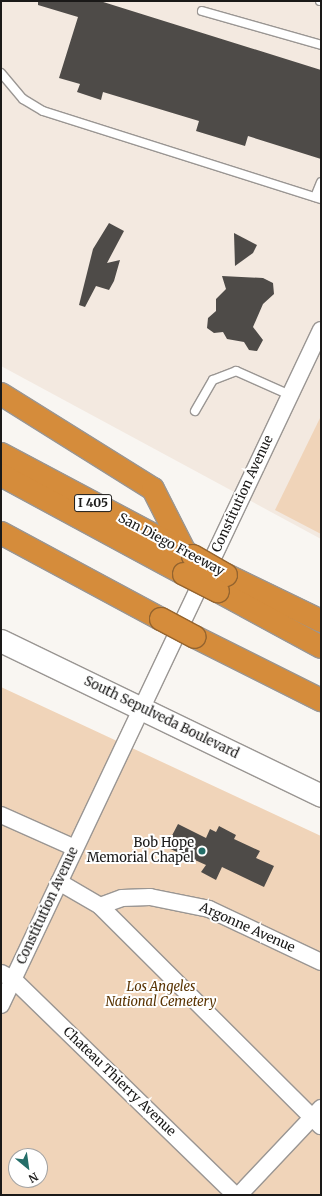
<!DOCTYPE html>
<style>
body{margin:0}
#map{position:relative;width:322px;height:1196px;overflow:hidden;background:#f9f6f2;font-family:Merriweather,serif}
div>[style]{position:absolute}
.built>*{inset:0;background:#f3e9e0}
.green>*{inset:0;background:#f0d4b9}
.building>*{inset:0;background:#4e4b48}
.roads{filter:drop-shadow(1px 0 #9a9693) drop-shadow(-1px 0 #9a9693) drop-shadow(0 1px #9a9693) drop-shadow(0 -1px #9a9693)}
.service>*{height:8px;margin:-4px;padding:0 4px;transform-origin:4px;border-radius:4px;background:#fff}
.minor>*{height:16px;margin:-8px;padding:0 8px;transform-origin:8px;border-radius:8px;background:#fff}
.secondary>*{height:22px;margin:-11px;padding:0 11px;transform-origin:11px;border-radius:11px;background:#fff}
.motorway>*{height:22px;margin:-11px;padding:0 11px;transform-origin:11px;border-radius:11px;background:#d58c3b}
.bridges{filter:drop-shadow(1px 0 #94642f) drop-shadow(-1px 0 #94642f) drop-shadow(0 1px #94642f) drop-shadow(0 -1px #94642f)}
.motorway-bridge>*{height:22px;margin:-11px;padding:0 11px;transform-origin:11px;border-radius:11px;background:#d58c3b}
.dots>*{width:11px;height:11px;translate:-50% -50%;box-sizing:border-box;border:2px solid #fff;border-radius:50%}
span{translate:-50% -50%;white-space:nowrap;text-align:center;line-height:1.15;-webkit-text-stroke:4px #fff;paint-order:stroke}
.shield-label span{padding:1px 3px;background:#fff;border:1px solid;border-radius:3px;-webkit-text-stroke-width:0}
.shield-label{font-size:12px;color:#1a1918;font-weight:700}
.street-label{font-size:13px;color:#1a1918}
.poi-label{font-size:13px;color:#1a1918}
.right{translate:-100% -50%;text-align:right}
.park-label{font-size:13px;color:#5a3403;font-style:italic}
.frame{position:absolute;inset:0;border:2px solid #1a1918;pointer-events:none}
.north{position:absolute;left:8px;top:1148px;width:40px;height:40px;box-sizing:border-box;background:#fff;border:1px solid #a3a3a3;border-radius:50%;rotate:151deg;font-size:11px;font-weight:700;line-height:16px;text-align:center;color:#1a1918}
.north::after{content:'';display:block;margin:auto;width:14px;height:18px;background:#246e69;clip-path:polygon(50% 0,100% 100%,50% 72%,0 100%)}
</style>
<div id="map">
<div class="built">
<i style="clip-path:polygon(1px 1px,321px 1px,321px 539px,1px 366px)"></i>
</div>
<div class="green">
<i style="clip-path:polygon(321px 416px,321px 534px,275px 510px)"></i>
<i style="clip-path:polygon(evenodd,1px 687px,321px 836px,321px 1195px,1px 1195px,1px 687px,16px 1156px,40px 1156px,40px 1180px,16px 1180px,16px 1156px)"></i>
</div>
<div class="building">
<i style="clip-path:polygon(38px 1px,100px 1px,321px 70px,321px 159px,248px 136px,245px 146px,196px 131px,199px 121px,103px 92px,101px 100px,77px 92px,80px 84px,59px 78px,78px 17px,38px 5px)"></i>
<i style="clip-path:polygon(109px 223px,124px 231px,107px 263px,120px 260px,114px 281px,109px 290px,96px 286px,85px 307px,79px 305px,93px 249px)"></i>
<i style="clip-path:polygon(234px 233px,257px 245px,253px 253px,235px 266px)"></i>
<i style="clip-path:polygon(222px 276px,263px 278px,273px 283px,274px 294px,263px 304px,253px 327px,263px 340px,257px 351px,249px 350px,244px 342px,227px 339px,223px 332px,214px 333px,207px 328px,208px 318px,216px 311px,216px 299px,226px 289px)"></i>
<i style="clip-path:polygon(178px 824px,206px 838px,210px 829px,216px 832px,219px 826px,236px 835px,234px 839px,260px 851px,256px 858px,274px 866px,264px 887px,222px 867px,216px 880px,201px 872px,206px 865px,166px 847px)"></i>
</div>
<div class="roads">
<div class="service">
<i style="left:320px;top:1px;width:1px"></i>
<i style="left:202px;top:11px;width:124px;rotate:15.9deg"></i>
<i style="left:1px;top:73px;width:34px;rotate:50deg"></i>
<i style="left:23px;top:99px;width:23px;rotate:31deg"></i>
<i style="left:43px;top:111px;width:292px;rotate:17.6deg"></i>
<i style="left:315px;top:197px;width:16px;rotate:-68deg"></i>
<i style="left:195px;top:411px;width:36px;rotate:-60deg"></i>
<i style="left:213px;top:380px;width:25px;rotate:-21deg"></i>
<i style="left:236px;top:371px;width:59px;rotate:24deg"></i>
</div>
<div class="minor">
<i style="left:1px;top:815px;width:81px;rotate:24deg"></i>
<i style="left:59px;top:882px;width:48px;rotate:30.3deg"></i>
<i style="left:100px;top:906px;width:312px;rotate:44.9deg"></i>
<i style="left:100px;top:906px;width:23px;rotate:-20deg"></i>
<i style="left:122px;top:898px;width:28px;rotate:-2deg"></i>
<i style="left:150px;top:897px;width:60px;rotate:11.5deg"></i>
<i style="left:209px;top:909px;width:124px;rotate:25.3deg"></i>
<i style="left:1px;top:973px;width:13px;rotate:27deg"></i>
<i style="left:13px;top:979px;width:310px;rotate:44.2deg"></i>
<i style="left:1px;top:1005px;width:747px;rotate:-64.64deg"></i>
<i style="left:239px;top:1195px;width:120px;rotate:-46.7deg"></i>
</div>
<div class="secondary">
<i style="left:1px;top:641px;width:356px;rotate:25.8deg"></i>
</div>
<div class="motorway">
<i style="left:1px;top:394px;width:179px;rotate:32deg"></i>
<i style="left:153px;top:489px;width:71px;rotate:63.1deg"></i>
<i style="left:1px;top:454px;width:211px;rotate:28deg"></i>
<i style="left:1px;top:475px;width:208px;rotate:28.4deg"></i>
<i style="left:1px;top:533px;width:182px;rotate:28.3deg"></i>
<i style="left:226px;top:575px;width:106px;rotate:25.8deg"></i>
<i style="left:218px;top:591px;width:117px;rotate:28.5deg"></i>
<i style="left:195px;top:637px;width:141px;rotate:26.6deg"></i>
</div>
</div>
<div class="bridges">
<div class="motorway-bridge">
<i style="left:193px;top:556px;width:38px;rotate:30deg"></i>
<i style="left:184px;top:574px;width:38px;rotate:27deg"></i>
<i style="left:161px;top:619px;width:38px;rotate:28deg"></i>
</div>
</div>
<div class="dots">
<i style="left:202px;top:851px;background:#246e69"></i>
</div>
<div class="shield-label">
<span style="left:93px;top:503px">I 405</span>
</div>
<div class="street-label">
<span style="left:243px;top:494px;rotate:-65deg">Constitution Avenue</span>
<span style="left:171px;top:545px;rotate:28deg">San Diego Freeway</span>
<span style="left:161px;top:718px;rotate:26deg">South Sepulveda Boulevard</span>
<span style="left:48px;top:906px;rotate:-65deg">Constitution Avenue</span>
<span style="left:247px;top:928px;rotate:24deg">Argonne Avenue</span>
<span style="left:119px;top:1082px;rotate:44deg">Chateau Thierry Avenue</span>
</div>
<div class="poi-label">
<span class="right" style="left:194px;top:851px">Bob Hope<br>Memorial Chapel</span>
</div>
<div class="park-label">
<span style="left:161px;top:995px">Los Angeles<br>National Cemetery</span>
</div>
<div class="frame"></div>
<div class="north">N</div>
</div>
